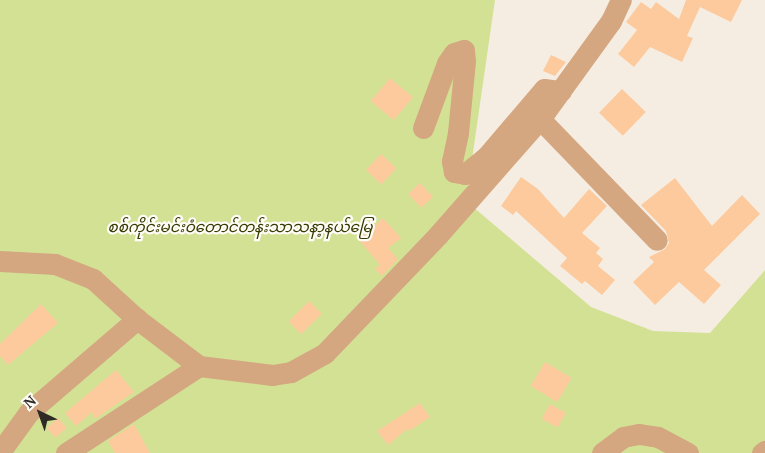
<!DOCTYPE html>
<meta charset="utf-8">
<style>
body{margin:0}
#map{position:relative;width:765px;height:453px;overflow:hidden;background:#f6ede2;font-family:"PT Serif","Noto Sans Myanmar",serif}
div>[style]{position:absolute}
.green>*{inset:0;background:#d3e194}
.building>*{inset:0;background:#fcca9c;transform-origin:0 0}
.minor>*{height:21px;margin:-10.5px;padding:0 10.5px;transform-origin:10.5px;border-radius:10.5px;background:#d4a781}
span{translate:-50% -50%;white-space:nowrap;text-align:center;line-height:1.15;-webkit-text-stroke:4.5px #fffbf7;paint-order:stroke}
.park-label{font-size:15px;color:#343b00;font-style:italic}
.north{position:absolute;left:15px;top:388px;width:50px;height:50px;-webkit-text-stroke:4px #fffbf7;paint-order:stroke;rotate:318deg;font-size:14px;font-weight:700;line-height:20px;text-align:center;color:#2e2b27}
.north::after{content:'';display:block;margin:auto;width:18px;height:22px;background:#2e2b27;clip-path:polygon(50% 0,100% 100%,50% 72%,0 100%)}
</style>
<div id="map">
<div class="green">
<i style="clip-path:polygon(0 0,495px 0,466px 201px,591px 307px,653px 331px,710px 333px,765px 270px,765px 453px,0 453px)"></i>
</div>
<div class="building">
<i style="clip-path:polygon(686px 0,742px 0,731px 22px,700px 7px,687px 36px,693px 38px,682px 62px,650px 47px,634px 67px,618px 54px,637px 30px,626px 22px,641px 2px,651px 9px,656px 2px,679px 19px)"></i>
<i style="clip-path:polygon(551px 55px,566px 62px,555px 76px,543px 71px)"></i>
<i style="left:390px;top:78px;width:30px;height:30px;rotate:40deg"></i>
<i style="left:622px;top:89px;width:33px;height:33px;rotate:44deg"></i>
<i style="left:381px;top:154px;width:21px;height:22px;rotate:43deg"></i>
<i style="clip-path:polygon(521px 177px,538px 189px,564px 218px,589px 189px,607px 206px,582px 233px,600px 248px,596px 253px,603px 259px,598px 266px,615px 280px,602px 295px,585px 281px,582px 284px,560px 266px,567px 258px,516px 211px,513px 215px,501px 206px)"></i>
<i style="clip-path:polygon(675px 178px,712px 226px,742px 195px,760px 214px,704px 270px,721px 285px,704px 304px,679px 282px,655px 305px,633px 282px,654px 262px,649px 257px,665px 249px,669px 243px,666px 231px,641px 205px)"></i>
<i style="left:420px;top:183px;width:19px;height:16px;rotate:47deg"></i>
<i style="clip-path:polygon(383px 218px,401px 238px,388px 248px,398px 259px,382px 276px,375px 269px,380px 265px,359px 240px)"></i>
<i style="left:309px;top:301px;width:18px;height:29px;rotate:45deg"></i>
<i style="clip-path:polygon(41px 304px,58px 323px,8px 365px,0 356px,0 344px)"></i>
<i style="left:545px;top:362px;width:31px;height:28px;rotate:31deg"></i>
<i style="clip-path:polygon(116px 370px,134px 392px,95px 419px,92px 412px,76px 426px,65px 413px)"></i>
<i style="clip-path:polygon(420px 403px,430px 417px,409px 431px,407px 429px,388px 445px,377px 431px)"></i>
<i style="left:550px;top:404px;width:18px;height:17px;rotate:29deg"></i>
<i style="left:58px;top:418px;width:13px;height:15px;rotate:48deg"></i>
<i style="clip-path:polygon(134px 424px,150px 453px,115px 453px,108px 441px)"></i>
</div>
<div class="minor">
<i style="left:540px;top:119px;width:168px;rotate:46deg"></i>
<i style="left:423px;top:128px;width:69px;rotate:-69.7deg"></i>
<i style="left:447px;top:63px;width:12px;rotate:-55deg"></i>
<i style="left:454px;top:53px;width:10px;rotate:-17deg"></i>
<i style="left:464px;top:50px;width:11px;rotate:85deg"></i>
<i style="left:465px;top:61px;width:72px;rotate:95.6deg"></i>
<i style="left:458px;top:133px;width:29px;rotate:102deg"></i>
<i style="left:452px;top:161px;width:11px;rotate:80deg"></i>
<i style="left:454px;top:172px;width:11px;rotate:10deg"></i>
<i style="left:465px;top:174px;width:27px;rotate:-39deg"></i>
<i style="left:486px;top:157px;width:89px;rotate:-49.5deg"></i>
<i style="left:544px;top:89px;width:17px;rotate:7deg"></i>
<i style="left:0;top:261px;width:55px;rotate:3.1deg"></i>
<i style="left:55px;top:264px;width:41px;rotate:21.5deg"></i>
<i style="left:93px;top:279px;width:59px;rotate:42.3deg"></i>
<i style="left:137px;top:319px;width:78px;rotate:37.2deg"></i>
<i style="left:0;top:452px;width:49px;rotate:-54.1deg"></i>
<i style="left:29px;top:412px;width:143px;rotate:-40.7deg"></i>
<i style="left:66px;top:453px;width:159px;rotate:-33.2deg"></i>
<i style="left:199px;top:366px;width:74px;rotate:7deg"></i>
<i style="left:272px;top:375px;width:19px;rotate:-9deg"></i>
<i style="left:291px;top:372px;width:39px;rotate:-29deg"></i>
<i style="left:325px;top:353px;width:163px;rotate:-46.2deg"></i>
<i style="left:438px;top:235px;width:154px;rotate:-48.7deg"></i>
<i style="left:540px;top:119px;width:121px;rotate:-54.1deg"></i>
<i style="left:611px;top:21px;width:23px;rotate:-65deg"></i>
<i style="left:602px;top:453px;width:26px;rotate:-37deg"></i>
<i style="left:623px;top:437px;width:16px;rotate:-11deg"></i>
<i style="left:639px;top:434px;width:19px;rotate:9deg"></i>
<i style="left:658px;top:437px;width:34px;rotate:28deg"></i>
<i style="left:762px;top:453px;width:4px;rotate:-34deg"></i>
</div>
<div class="park-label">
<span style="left:240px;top:227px">စစ်ကိုင်းမင်းဝံတောင်တန်းသာသနာ့နယ်မြေ</span>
</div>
<div class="north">N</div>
</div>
